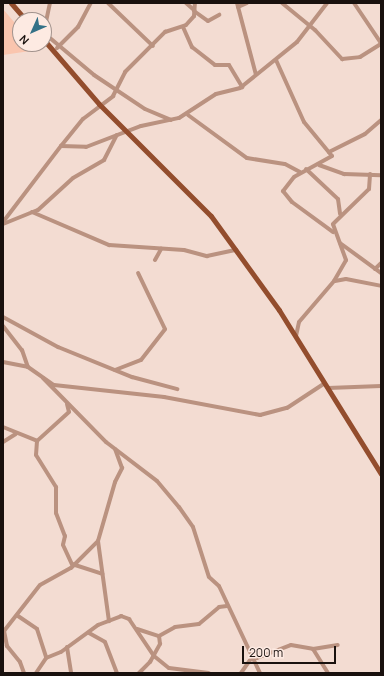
<!DOCTYPE html>
<style>
body{margin:0}
#map{position:relative;width:384px;height:676px;overflow:hidden;background:#f3dcd2;font-family:Manrope,sans-serif}
div>[style]{position:absolute}
.green>*{inset:0;background:#fac5ae}
.minor>*{height:4px;margin:-2px;padding:0 2px;transform-origin:2px;border-radius:2px;background:#ba9280}
.major>*{height:5px;margin:-2.5px;padding:0 2.5px;transform-origin:2.5px;border-radius:2.5px;background:#934d2d}
span{translate:-50% -50%;white-space:nowrap;text-align:center;line-height:1.15;-webkit-text-stroke:3px #fdeae2;paint-order:stroke}
.frame{position:absolute;inset:0;border:4px solid #19110e;pointer-events:none}
.north{position:absolute;left:12px;top:12px;width:40px;height:40px;box-sizing:border-box;background:#fdeae2;border:1px solid #a2938d;border-radius:50%;rotate:225deg;font-size:11px;font-weight:700;line-height:16px;text-align:center;color:#19110e}
.north::after{content:'';display:block;margin:auto;width:14px;height:18px;background:#347187;clip-path:polygon(50% 0,100% 100%,50% 72%,0 100%)}
.scale{position:absolute;left:242px;top:646px;width:94px;height:18px;box-sizing:border-box;border:2px solid #19110e;border-top:0;padding-left:5px;font-size:12px;line-height:14px;white-space:nowrap;color:#19110e;-webkit-text-stroke:3px #fdeae2;paint-order:stroke}
</style>
<div id="map">
<div class="green">
<i style="clip-path:polygon(3px 9px,20px 29px,20px 44px,33px 44px,30px 51px,3px 55px)"></i>
</div>
<div class="minor">
<i style="left:108px;top:3px;width:62px;rotate:43.7deg"></i>
<i style="left:186px;top:3px;width:11px;rotate:41deg"></i>
<i style="left:237px;top:3px;width:74px;rotate:75.2deg"></i>
<i style="left:282px;top:3px;width:43px;rotate:39.3deg"></i>
<i style="left:315px;top:30px;width:40px;rotate:47deg"></i>
<i style="left:342px;top:59px;width:18px;rotate:-6deg"></i>
<i style="left:360px;top:57px;width:25px;rotate:-32deg"></i>
<i style="left:354px;top:3px;width:48px;rotate:56deg"></i>
<i style="left:238px;top:7px;width:10px;rotate:-24deg"></i>
<i style="left:194px;top:11px;width:17px;rotate:36deg"></i>
<i style="left:208px;top:21px;width:13px;rotate:-29deg"></i>
<i style="left:183px;top:27px;width:22px;rotate:66deg"></i>
<i style="left:192px;top:47px;width:29px;rotate:38deg"></i>
<i style="left:215px;top:65px;width:14px"></i>
<i style="left:229px;top:65px;width:26px;rotate:59deg"></i>
<i style="left:44px;top:31px;width:29px;rotate:-78deg"></i>
<i style="left:44px;top:33px;width:65px;rotate:40deg"></i>
<i style="left:94px;top:75px;width:61px;rotate:33.7deg"></i>
<i style="left:145px;top:109px;width:28px;rotate:23deg"></i>
<i style="left:57px;top:48px;width:30px;rotate:-45deg"></i>
<i style="left:78px;top:27px;width:27px;rotate:-62deg"></i>
<i style="left:276px;top:60px;width:68px;rotate:65.7deg"></i>
<i style="left:304px;top:122px;width:44px;rotate:50.5deg"></i>
<i style="left:332px;top:156px;width:43px;rotate:151.1deg"></i>
<i style="left:294px;top:177px;width:18px;rotate:128deg"></i>
<i style="left:283px;top:191px;width:14px;rotate:51deg"></i>
<i style="left:292px;top:202px;width:51px;rotate:36.2deg"></i>
<i style="left:188px;top:115px;width:73px;rotate:36.1deg"></i>
<i style="left:247px;top:158px;width:38px;rotate:9deg"></i>
<i style="left:285px;top:164px;width:17px;rotate:28deg"></i>
<i style="left:61px;top:146px;width:35px;rotate:-51deg"></i>
<i style="left:83px;top:119px;width:38px;rotate:-37deg"></i>
<i style="left:113px;top:96px;width:27px;rotate:-63deg"></i>
<i style="left:125px;top:72px;width:57px;rotate:-45deg"></i>
<i style="left:165px;top:32px;width:22px;rotate:-18deg"></i>
<i style="left:186px;top:25px;width:12px;rotate:-48deg"></i>
<i style="left:194px;top:16px;width:13px;rotate:-86deg"></i>
<i style="left:329px;top:152px;width:40px;rotate:-26.6deg"></i>
<i style="left:365px;top:134px;width:21px;rotate:-41deg"></i>
<i style="left:319px;top:165px;width:27px;rotate:20deg"></i>
<i style="left:344px;top:174px;width:37px;rotate:2deg"></i>
<i style="left:306px;top:169px;width:44px;rotate:43.2deg"></i>
<i style="left:338px;top:199px;width:15px;rotate:82deg"></i>
<i style="left:32px;top:212px;width:84px;rotate:23.2deg"></i>
<i style="left:109px;top:245px;width:75px;rotate:3.8deg"></i>
<i style="left:184px;top:250px;width:24px;rotate:15deg"></i>
<i style="left:207px;top:256px;width:30px;rotate:-12deg"></i>
<i style="left:3px;top:222px;width:96px;rotate:-52.7deg"></i>
<i style="left:61px;top:146px;width:25px;rotate:2deg"></i>
<i style="left:86px;top:147px;width:59px;rotate:-20.9deg"></i>
<i style="left:141px;top:126px;width:39px;rotate:-12deg"></i>
<i style="left:179px;top:118px;width:44px;rotate:-33deg"></i>
<i style="left:216px;top:94px;width:25px;rotate:-14deg"></i>
<i style="left:240px;top:88px;width:73px;rotate:-38.9deg"></i>
<i style="left:297px;top:42px;width:49px;rotate:-52.4deg"></i>
<i style="left:3px;top:224px;width:38px;rotate:-22deg"></i>
<i style="left:38px;top:210px;width:47px;rotate:-42.4deg"></i>
<i style="left:73px;top:178px;width:36px;rotate:-30deg"></i>
<i style="left:104px;top:160px;width:28px;rotate:-63deg"></i>
<i style="left:340px;top:243px;width:51px;rotate:36.2deg"></i>
<i style="left:155px;top:260px;width:13px;rotate:-61deg"></i>
<i style="left:375px;top:269px;width:8px;rotate:-45deg"></i>
<i style="left:335px;top:281px;width:11px;rotate:-10deg"></i>
<i style="left:346px;top:279px;width:36px;rotate:11deg"></i>
<i style="left:3px;top:317px;width:63px;rotate:28.6deg"></i>
<i style="left:58px;top:347px;width:80px;rotate:22.1deg"></i>
<i style="left:132px;top:377px;width:47px;rotate:14.9deg"></i>
<i style="left:3px;top:326px;width:31px;rotate:52deg"></i>
<i style="left:22px;top:350px;width:18px;rotate:71deg"></i>
<i style="left:296px;top:336px;width:14px;rotate:-78deg"></i>
<i style="left:299px;top:322px;width:54px;rotate:-49.5deg"></i>
<i style="left:334px;top:281px;width:24px;rotate:-60deg"></i>
<i style="left:346px;top:260px;width:38px;rotate:-110deg"></i>
<i style="left:333px;top:224px;width:50px;rotate:-44.2deg"></i>
<i style="left:369px;top:189px;width:15px;rotate:-86deg"></i>
<i style="left:3px;top:362px;width:25px;rotate:11deg"></i>
<i style="left:28px;top:367px;width:32px;rotate:35deg"></i>
<i style="left:54px;top:385px;width:111px;rotate:6.2deg"></i>
<i style="left:164px;top:397px;width:98px;rotate:10.6deg"></i>
<i style="left:260px;top:415px;width:28px;rotate:-15deg"></i>
<i style="left:287px;top:408px;width:45px;rotate:-33.3deg"></i>
<i style="left:115px;top:370px;width:28px;rotate:-21deg"></i>
<i style="left:141px;top:360px;width:39px;rotate:-52deg"></i>
<i style="left:165px;top:329px;width:62px;rotate:-115.7deg"></i>
<i style="left:43px;top:378px;width:90px;rotate:45.5deg"></i>
<i style="left:106px;top:442px;width:64px;rotate:37.4deg"></i>
<i style="left:157px;top:481px;width:34px;rotate:50deg"></i>
<i style="left:179px;top:507px;width:24px;rotate:55deg"></i>
<i style="left:193px;top:527px;width:52px;rotate:72.3deg"></i>
<i style="left:209px;top:577px;width:13px;rotate:42deg"></i>
<i style="left:219px;top:586px;width:96px;rotate:64.8deg"></i>
<i style="left:328px;top:388px;width:53px;rotate:-2.2deg"></i>
<i style="left:67px;top:404px;width:8px;rotate:76deg"></i>
<i style="left:69px;top:412px;width:43px;rotate:137.8deg"></i>
<i style="left:37px;top:441px;width:14px;rotate:94deg"></i>
<i style="left:36px;top:455px;width:38px;rotate:58deg"></i>
<i style="left:56px;top:487px;width:26px;rotate:90deg"></i>
<i style="left:56px;top:513px;width:25px;rotate:69deg"></i>
<i style="left:65px;top:536px;width:9px;rotate:103deg"></i>
<i style="left:63px;top:545px;width:21px;rotate:65deg"></i>
<i style="left:72px;top:564px;width:32px;rotate:18deg"></i>
<i style="left:3px;top:427px;width:37px;rotate:22deg"></i>
<i style="left:3px;top:442px;width:15px;rotate:-32deg"></i>
<i style="left:98px;top:541px;width:81px;rotate:82.2deg"></i>
<i style="left:18px;top:616px;width:23px;rotate:34deg"></i>
<i style="left:37px;top:629px;width:29px;rotate:72deg"></i>
<i style="left:137px;top:629px;width:23px;rotate:18deg"></i>
<i style="left:159px;top:636px;width:18px;rotate:-29deg"></i>
<i style="left:175px;top:627px;width:24px;rotate:-7deg"></i>
<i style="left:199px;top:624px;width:26px;rotate:-40deg"></i>
<i style="left:219px;top:607px;width:8px;rotate:-7deg"></i>
<i style="left:89px;top:633px;width:18px;rotate:29deg"></i>
<i style="left:105px;top:642px;width:33px;rotate:69deg"></i>
<i style="left:67px;top:647px;width:26px;rotate:81deg"></i>
<i style="left:313px;top:649px;width:28px;rotate:58deg"></i>
<i style="left:24px;top:673px;width:12px;rotate:-110deg"></i>
<i style="left:20px;top:662px;width:21px;rotate:-129deg"></i>
<i style="left:7px;top:646px;width:15px;rotate:-101deg"></i>
<i style="left:4px;top:631px;width:58px;rotate:-52deg"></i>
<i style="left:40px;top:585px;width:35px;rotate:-29deg"></i>
<i style="left:71px;top:568px;width:38px;rotate:-45deg"></i>
<i style="left:98px;top:541px;width:61px;rotate:-73.9deg"></i>
<i style="left:115px;top:482px;width:16px;rotate:-63deg"></i>
<i style="left:122px;top:468px;width:20px;rotate:-110deg"></i>
<i style="left:36px;top:673px;width:18px;rotate:-56deg"></i>
<i style="left:46px;top:658px;width:16px;rotate:-22deg"></i>
<i style="left:61px;top:652px;width:46px;rotate:-36.1deg"></i>
<i style="left:98px;top:625px;width:25px;rotate:-21deg"></i>
<i style="left:121px;top:616px;width:9px;rotate:21deg"></i>
<i style="left:129px;top:619px;width:45px;rotate:56deg"></i>
<i style="left:154px;top:656px;width:19px;rotate:39deg"></i>
<i style="left:169px;top:668px;width:40px;rotate:7.1deg"></i>
<i style="left:139px;top:673px;width:16px;rotate:-45deg"></i>
<i style="left:150px;top:662px;width:21px;rotate:-61deg"></i>
<i style="left:160px;top:644px;width:8px;rotate:-97deg"></i>
<i style="left:241px;top:673px;width:19px;rotate:-55deg"></i>
<i style="left:252px;top:657px;width:5px;rotate:11deg"></i>
<i style="left:257px;top:658px;width:36px;rotate:-21deg"></i>
<i style="left:291px;top:645px;width:22px;rotate:10deg"></i>
<i style="left:313px;top:649px;width:25px;rotate:-9deg"></i>
</div>
<div class="major">
<i style="left:11px;top:3px;width:23px;rotate:49deg"></i>
<i style="left:44px;top:40px;width:84px;rotate:49.3deg"></i>
<i style="left:99px;top:104px;width:158px;rotate:45deg"></i>
<i style="left:211px;top:216px;width:116px;rotate:54.1deg"></i>
<i style="left:279px;top:310px;width:193px;rotate:58.1deg"></i>
</div>
<div class="frame"></div>
<div class="north">N</div>
<div class="scale">200 m</div>
</div>
